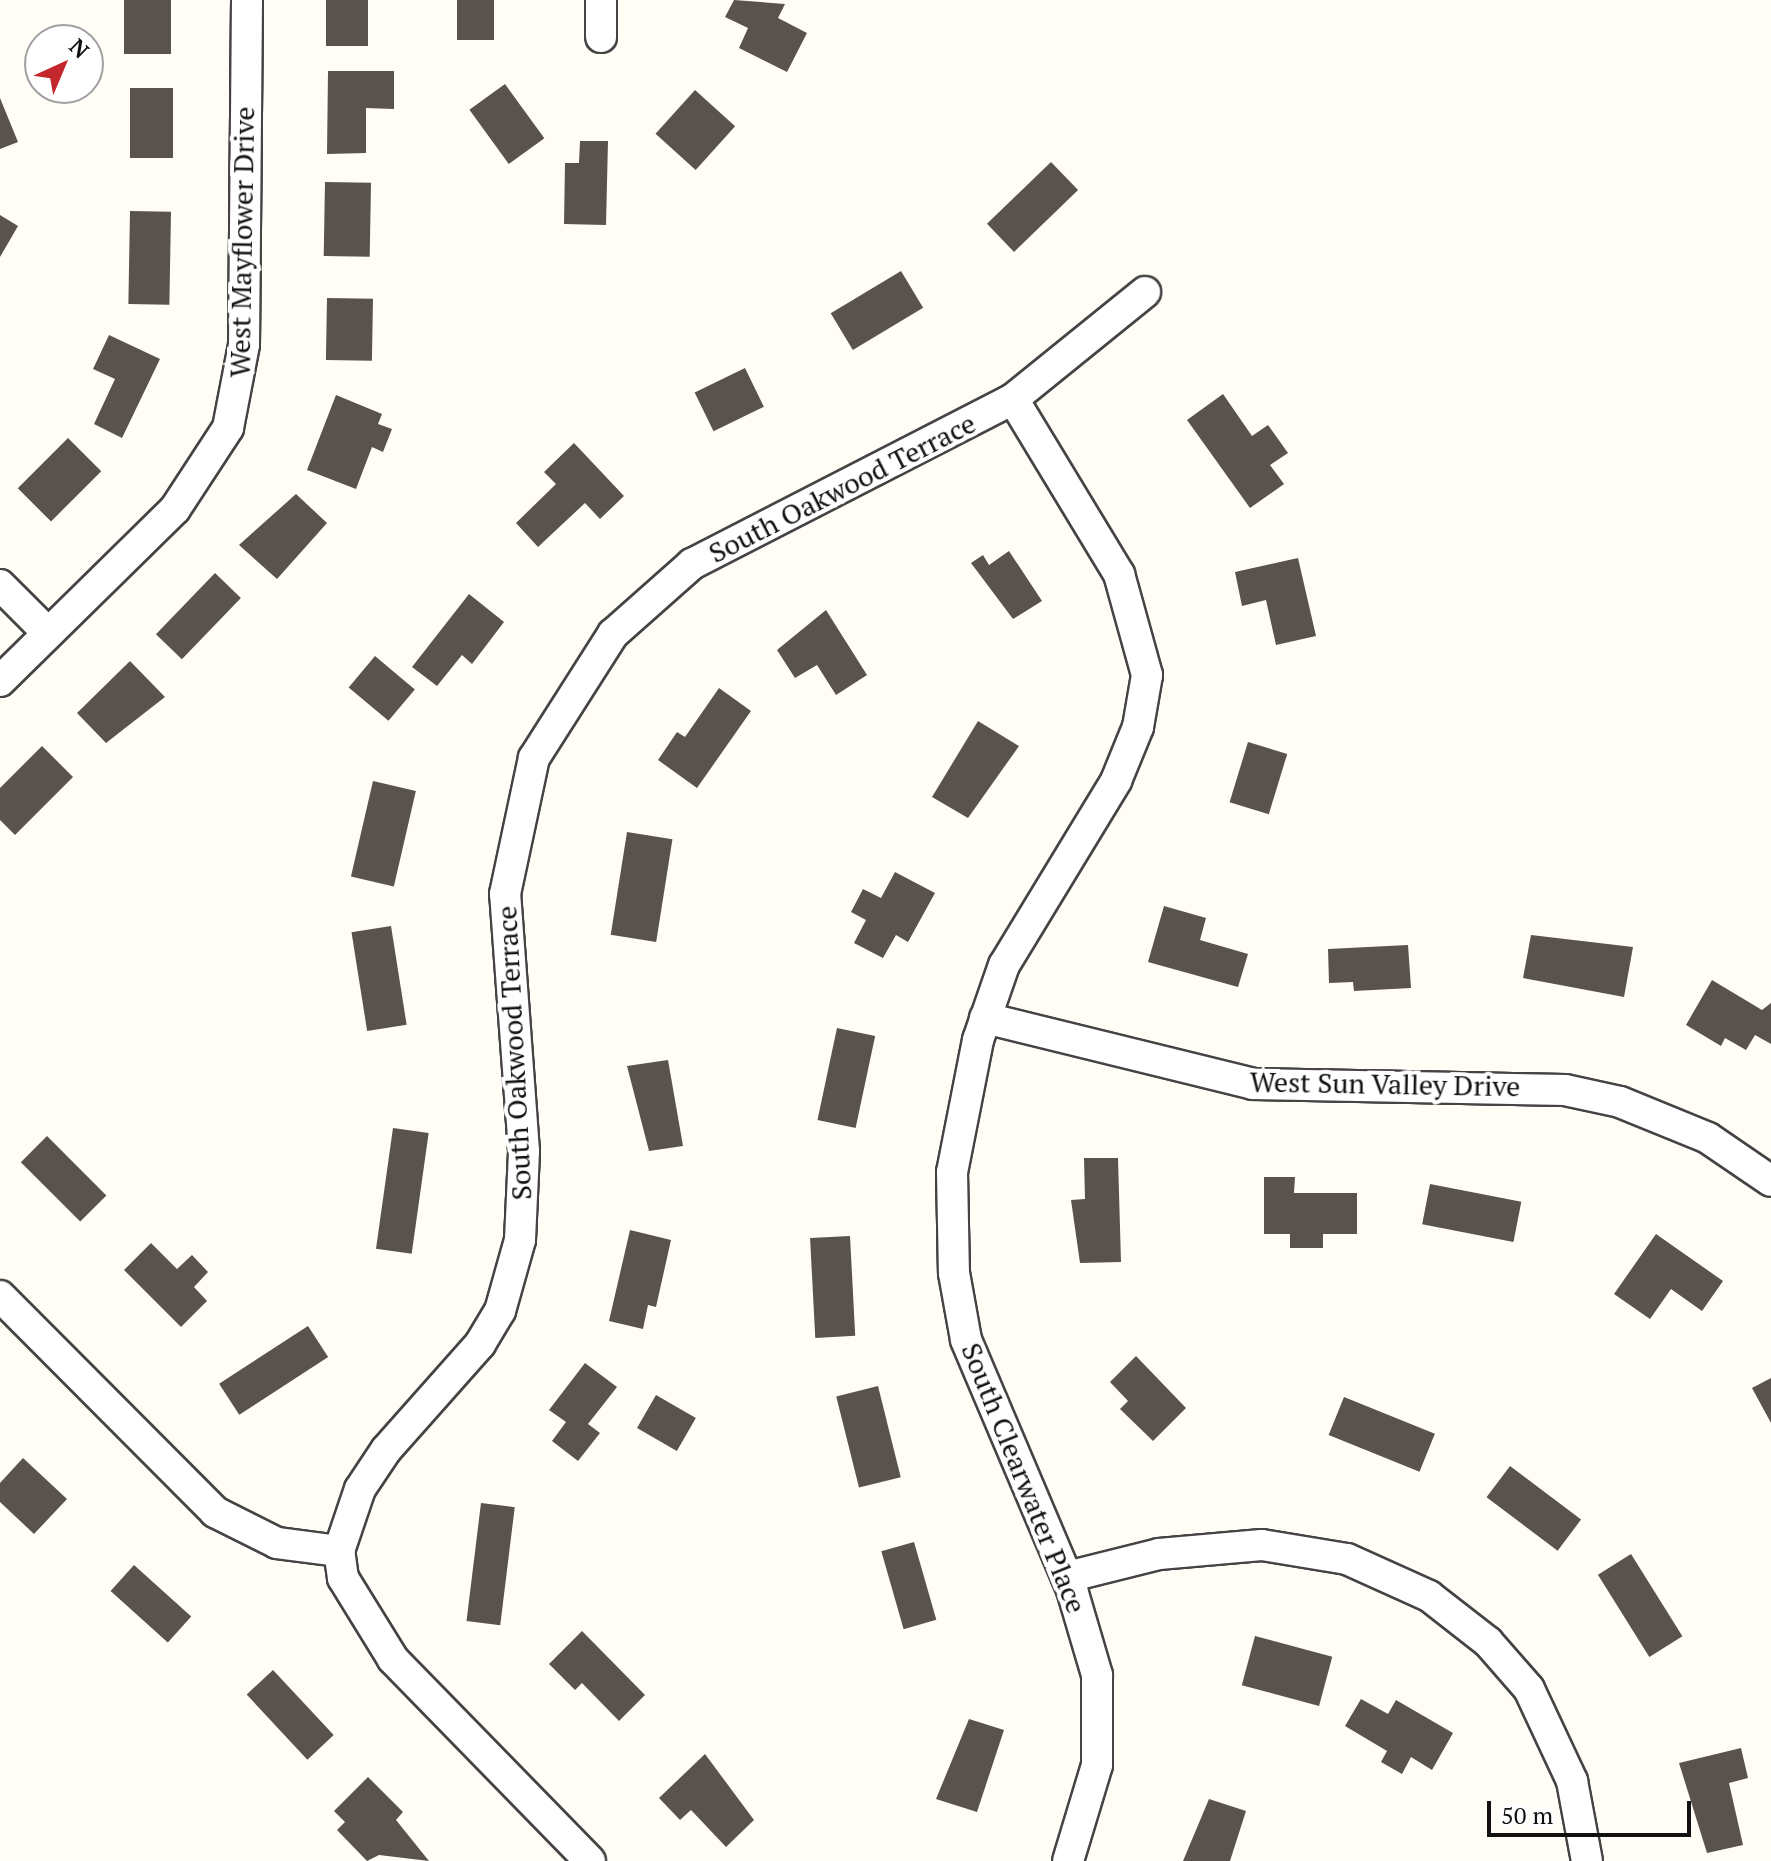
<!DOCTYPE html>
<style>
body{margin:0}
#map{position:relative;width:1771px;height:1861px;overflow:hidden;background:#fffdf5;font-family:"PT Serif",serif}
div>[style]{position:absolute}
.building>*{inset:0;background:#5a524d;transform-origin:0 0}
.roads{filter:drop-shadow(2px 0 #444) drop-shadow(-2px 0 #444) drop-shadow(0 2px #444) drop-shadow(0 -2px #444)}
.minor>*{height:30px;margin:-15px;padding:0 15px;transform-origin:15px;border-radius:15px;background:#fff}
span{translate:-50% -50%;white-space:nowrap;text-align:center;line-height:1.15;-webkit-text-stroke:8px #fff;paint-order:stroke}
.street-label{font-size:28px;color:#111}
.north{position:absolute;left:24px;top:24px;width:80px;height:80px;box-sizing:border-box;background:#fff;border:2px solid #a0a0a0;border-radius:50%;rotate:44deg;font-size:22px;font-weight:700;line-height:32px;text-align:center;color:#111}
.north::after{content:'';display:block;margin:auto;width:28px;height:36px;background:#c4262e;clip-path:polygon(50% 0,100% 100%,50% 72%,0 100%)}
.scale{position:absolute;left:1487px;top:1801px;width:204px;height:36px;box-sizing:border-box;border:4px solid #111;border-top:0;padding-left:10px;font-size:24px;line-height:28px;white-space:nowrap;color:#111;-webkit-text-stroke:6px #fff;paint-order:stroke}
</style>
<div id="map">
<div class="building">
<i style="left:124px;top:0;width:47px;height:54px"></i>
<i style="left:326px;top:0;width:42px;height:46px"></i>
<i style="left:457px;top:0;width:37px;height:40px"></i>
<i style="clip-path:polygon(734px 0,785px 4px,778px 18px,807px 33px,787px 72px,739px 48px,748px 28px,725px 17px)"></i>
<i style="clip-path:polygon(328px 71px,394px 71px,394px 109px,366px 108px,366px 153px,327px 154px)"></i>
<i style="left:505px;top:84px;width:67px;height:44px;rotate:54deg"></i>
<i style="left:130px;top:88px;width:43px;height:70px"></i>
<i style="left:695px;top:90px;width:54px;height:59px;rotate:42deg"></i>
<i style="clip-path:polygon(0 98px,18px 142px,0 149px)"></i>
<i style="clip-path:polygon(580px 141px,608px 141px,606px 225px,564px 224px,565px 163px,579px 163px)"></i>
<i style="left:1051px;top:162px;width:39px;height:89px;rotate:46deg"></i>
<i style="left:325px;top:182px;width:46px;height:74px;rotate:1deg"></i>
<i style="left:130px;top:211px;width:41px;height:93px;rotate:1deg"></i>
<i style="clip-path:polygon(0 215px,18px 226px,0 257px)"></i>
<i style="left:901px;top:271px;width:43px;height:82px;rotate:59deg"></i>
<i style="left:327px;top:298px;width:46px;height:62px;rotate:1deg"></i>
<i style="clip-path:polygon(109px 335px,160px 359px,122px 438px,94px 424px,115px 379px,93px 369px)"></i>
<i style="left:745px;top:368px;width:43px;height:56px;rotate:64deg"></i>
<i style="clip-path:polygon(1223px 394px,1252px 436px,1268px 425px,1288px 453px,1270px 465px,1284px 484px,1250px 508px,1187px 420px)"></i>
<i style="clip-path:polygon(336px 395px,382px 414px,378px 424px,392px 429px,383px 452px,372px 447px,356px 489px,307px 470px)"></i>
<i style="left:68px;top:438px;width:47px;height:71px;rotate:45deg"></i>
<i style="clip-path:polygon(574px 443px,624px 496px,600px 519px,585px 503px,538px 547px,516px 523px,556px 484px,544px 472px)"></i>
<i style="clip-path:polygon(296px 494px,327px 523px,277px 579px,239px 545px)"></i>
<i style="clip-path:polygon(1009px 551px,1042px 601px,1013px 619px,971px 563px,983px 555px,989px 565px)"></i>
<i style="clip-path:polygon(1298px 558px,1316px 636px,1276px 645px,1266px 600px,1242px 606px,1235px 572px)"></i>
<i style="left:215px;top:573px;width:36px;height:85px;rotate:44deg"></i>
<i style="clip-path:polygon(469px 594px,504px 622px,472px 664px,462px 655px,437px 686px,412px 667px)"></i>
<i style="clip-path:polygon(826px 610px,867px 675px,836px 695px,817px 665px,795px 678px,777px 650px)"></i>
<i style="left:375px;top:656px;width:52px;height:41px;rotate:40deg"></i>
<i style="clip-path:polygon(130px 661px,165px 697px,106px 743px,77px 713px)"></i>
<i style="clip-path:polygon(719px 688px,751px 711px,697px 788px,658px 760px,677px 732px,685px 737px)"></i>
<i style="clip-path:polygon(978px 721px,1019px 746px,968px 818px,932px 797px)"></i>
<i style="left:1248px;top:742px;width:41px;height:63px;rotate:17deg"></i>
<i style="clip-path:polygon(42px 746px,73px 777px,15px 835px,0 820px,0 788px)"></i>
<i style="left:373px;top:781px;width:44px;height:98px;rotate:13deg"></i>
<i style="left:627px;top:832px;width:46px;height:104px;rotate:9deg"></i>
<i style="clip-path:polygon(895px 872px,935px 893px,908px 942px,896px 935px,883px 958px,854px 943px,866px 920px,851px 912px,863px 889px,881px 898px)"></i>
<i style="clip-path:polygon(1164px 906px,1206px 918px,1200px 940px,1248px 954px,1238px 987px,1148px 962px)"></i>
<i style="left:391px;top:926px;width:100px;height:40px;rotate:81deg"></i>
<i style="clip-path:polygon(1531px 935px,1633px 947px,1624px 997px,1523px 978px)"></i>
<i style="clip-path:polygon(1408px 945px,1411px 988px,1354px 991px,1353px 982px,1329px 983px,1328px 949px)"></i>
<i style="clip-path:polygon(1712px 980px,1762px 1010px,1771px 1003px,1771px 1044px,1755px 1035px,1746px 1050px,1725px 1038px,1721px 1046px,1686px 1025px)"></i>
<i style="left:837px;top:1028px;width:39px;height:94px;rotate:12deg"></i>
<i style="clip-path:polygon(668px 1060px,683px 1146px,649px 1151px,627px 1066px)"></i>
<i style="left:393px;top:1128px;width:36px;height:122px;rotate:8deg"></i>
<i style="left:47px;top:1136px;width:84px;height:37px;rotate:45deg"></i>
<i style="clip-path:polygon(1084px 1158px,1118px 1158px,1121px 1262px,1080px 1263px,1071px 1200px,1085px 1199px)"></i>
<i style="clip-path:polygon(1264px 1177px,1295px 1177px,1294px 1193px,1357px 1193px,1357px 1234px,1323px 1234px,1323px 1248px,1290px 1248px,1290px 1234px,1264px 1234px)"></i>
<i style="left:1430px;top:1184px;width:93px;height:41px;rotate:11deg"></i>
<i style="clip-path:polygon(630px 1230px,671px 1240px,656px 1307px,648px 1305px,643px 1329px,609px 1321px)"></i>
<i style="clip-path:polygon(1656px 1234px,1723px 1281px,1702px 1311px,1671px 1289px,1650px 1319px,1614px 1294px)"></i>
<i style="left:850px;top:1236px;width:100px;height:40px;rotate:87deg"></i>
<i style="clip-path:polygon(151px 1243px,177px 1269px,192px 1255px,208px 1272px,194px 1287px,207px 1301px,181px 1327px,124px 1270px)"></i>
<i style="left:308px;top:1326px;width:37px;height:106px;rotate:57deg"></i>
<i style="clip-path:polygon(1136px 1356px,1186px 1408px,1153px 1441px,1120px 1409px,1128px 1401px,1110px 1382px)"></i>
<i style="clip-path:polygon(585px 1363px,617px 1387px,588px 1424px,600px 1433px,578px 1461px,552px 1441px,566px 1422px,549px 1410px)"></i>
<i style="clip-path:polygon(1771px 1378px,1771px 1423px,1752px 1388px)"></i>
<i style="left:878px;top:1386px;width:94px;height:43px;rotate:76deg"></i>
<i style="left:656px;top:1395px;width:46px;height:38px;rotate:30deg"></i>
<i style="left:1344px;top:1397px;width:98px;height:41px;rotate:22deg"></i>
<i style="clip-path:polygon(23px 1458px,67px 1499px,34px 1534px,0 1502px,0 1483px)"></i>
<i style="left:1510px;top:1466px;width:89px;height:39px;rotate:37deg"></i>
<i style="left:481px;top:1503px;width:34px;height:119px;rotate:7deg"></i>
<i style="left:914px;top:1542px;width:81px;height:34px;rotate:74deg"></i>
<i style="left:1631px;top:1554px;width:97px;height:39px;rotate:58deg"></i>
<i style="left:134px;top:1565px;width:77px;height:35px;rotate:42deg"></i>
<i style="clip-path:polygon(582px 1631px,645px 1695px,619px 1721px,582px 1683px,575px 1690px,549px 1664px)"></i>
<i style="left:1255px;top:1636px;width:80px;height:51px;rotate:15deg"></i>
<i style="left:273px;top:1670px;width:89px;height:36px;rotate:47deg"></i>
<i style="clip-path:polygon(1361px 1699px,1388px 1714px,1396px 1700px,1453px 1733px,1432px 1770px,1411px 1757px,1402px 1774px,1381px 1762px,1387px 1751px,1345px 1726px)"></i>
<i style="clip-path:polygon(969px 1719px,1004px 1730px,977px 1812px,936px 1799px)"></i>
<i style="clip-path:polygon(1741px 1748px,1748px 1778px,1729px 1783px,1743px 1845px,1707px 1853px,1679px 1763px)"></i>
<i style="clip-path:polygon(705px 1754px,754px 1820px,726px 1847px,691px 1810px,680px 1820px,659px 1798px)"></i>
<i style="clip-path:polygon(368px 1777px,403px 1812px,396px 1820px,429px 1861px,379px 1855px,367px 1861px,337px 1830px,345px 1822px,334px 1811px)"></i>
<i style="clip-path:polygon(1209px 1799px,1246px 1811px,1230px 1861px,1183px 1861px)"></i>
</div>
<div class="roads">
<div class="minor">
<i style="left:601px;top:0;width:37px;rotate:90deg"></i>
<i style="left:1013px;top:399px;width:205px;rotate:58.8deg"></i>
<i style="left:1119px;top:574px;width:105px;rotate:74.5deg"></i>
<i style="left:1147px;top:675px;width:53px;rotate:99.8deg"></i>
<i style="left:1138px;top:727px;width:58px;rotate:112.2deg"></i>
<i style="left:1116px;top:781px;width:215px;rotate:121.3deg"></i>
<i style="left:1004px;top:965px;width:79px;rotate:109.1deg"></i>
<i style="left:978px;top:1040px;width:135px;rotate:101.1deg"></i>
<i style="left:952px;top:1172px;width:101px;rotate:88.9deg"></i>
<i style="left:954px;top:1273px;width:68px;rotate:79.8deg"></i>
<i style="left:966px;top:1340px;width:272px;rotate:67deg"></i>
<i style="left:1072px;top:1590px;width:89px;rotate:73.6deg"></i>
<i style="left:1097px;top:1675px;width:90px;rotate:90deg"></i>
<i style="left:1097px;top:1765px;width:100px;rotate:106.8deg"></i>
<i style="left:0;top:585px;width:68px;rotate:45deg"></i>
<i style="left:0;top:681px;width:245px;rotate:-44.5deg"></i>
<i style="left:175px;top:509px;width:97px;rotate:-56.8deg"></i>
<i style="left:228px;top:428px;width:85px;rotate:-79.1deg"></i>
<i style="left:244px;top:345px;width:345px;rotate:-89.5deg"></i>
<i style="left:985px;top:1018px;width:276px;rotate:13.8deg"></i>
<i style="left:1253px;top:1084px;width:312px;rotate:1.1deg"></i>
<i style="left:1565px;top:1090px;width:56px;rotate:12.3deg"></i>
<i style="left:1620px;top:1102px;width:95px;rotate:22.2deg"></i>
<i style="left:1708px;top:1138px;width:76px;rotate:34.3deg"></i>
<i style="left:0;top:1296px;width:305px;rotate:45.1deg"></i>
<i style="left:215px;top:1512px;width:69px;rotate:26.6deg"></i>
<i style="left:277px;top:1543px;width:63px;rotate:7.4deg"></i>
<i style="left:1067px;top:1577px;width:95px;rotate:-14deg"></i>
<i style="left:1159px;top:1554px;width:103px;rotate:-5deg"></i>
<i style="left:1262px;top:1545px;width:86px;rotate:9.4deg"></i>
<i style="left:1347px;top:1559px;width:90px;rotate:24.3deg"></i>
<i style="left:1429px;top:1596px;width:75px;rotate:37.9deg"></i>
<i style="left:1488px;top:1642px;width:62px;rotate:48.9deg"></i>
<i style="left:1529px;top:1689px;width:102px;rotate:64.9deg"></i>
<i style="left:1572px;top:1781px;width:81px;rotate:79.4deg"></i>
<i style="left:590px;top:1861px;width:282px;rotate:-134.3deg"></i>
<i style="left:393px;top:1659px;width:95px;rotate:-121.7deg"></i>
<i style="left:343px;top:1578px;width:27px;rotate:-98deg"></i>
<i style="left:339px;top:1551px;width:65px;rotate:-71.3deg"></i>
<i style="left:360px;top:1489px;width:47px;rotate:-56.3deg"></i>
<i style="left:386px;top:1450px;width:142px;rotate:-48.4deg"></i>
<i style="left:480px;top:1344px;width:39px;rotate:-59deg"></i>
<i style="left:500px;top:1311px;width:74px;rotate:-74.3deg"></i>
<i style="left:520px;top:1240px;width:89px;rotate:-87.4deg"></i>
<i style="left:524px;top:1151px;width:258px;rotate:-94.2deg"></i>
<i style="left:505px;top:894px;width:139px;rotate:-78deg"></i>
<i style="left:534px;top:758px;width:147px;rotate:-57.5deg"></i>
<i style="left:613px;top:634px;width:106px;rotate:-41.5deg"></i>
<i style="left:692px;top:564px;width:361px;rotate:-27.2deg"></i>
<i style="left:1013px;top:399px;width:170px;rotate:-39deg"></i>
</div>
</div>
<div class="street-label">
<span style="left:242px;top:242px;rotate:-89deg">West Mayflower Drive</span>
<span style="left:842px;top:488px;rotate:-27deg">South Oakwood Terrace</span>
<span style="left:514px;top:1053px;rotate:-93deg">South Oakwood Terrace</span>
<span style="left:1385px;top:1084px;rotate:1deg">West Sun Valley Drive</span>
<span style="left:1024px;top:1478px;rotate:68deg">South Clearwater Place</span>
</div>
<div class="north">N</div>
<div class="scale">50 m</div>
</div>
